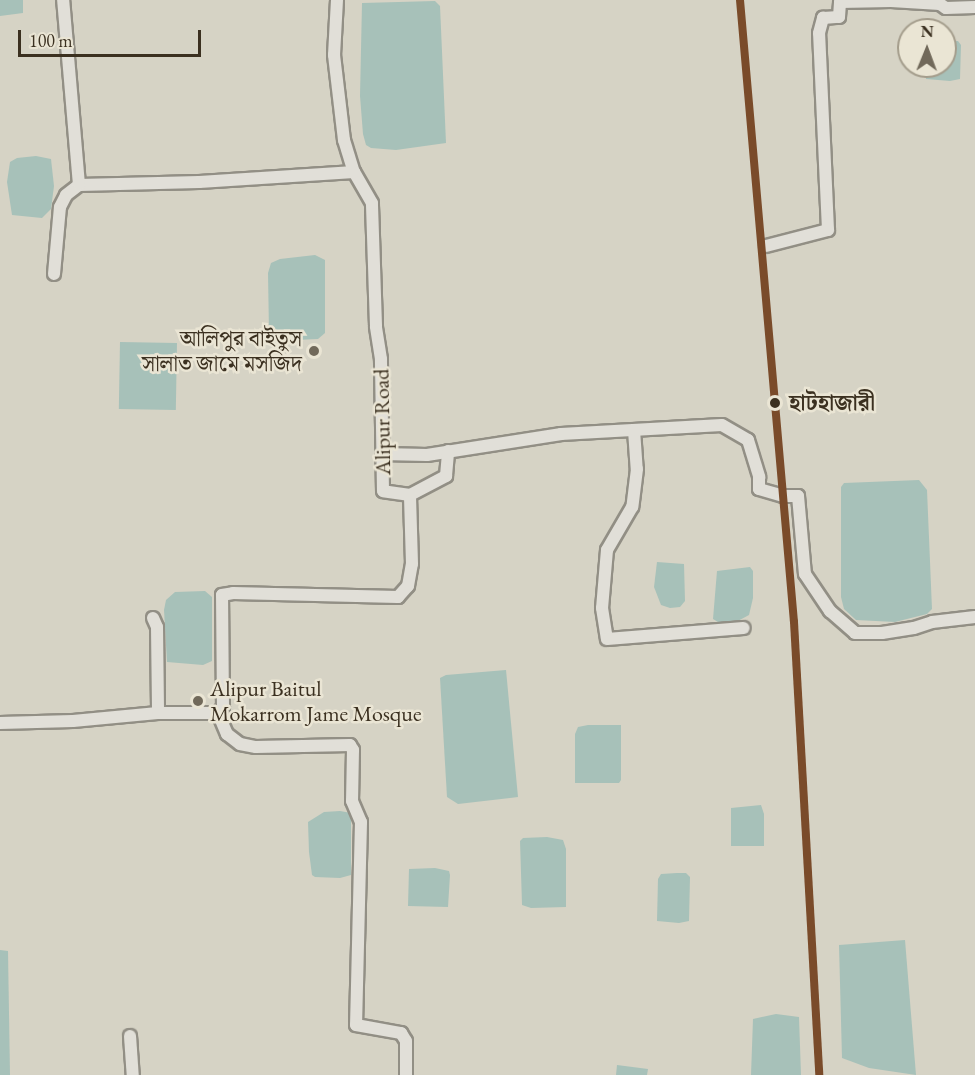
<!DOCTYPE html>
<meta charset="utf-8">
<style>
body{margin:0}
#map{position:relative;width:975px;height:1075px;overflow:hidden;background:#d6d3c5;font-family:"EB Garamond","Noto Serif Bengali",serif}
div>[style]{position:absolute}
.water>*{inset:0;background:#a7c1b9;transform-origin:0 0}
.roads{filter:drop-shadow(2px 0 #928f85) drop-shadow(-2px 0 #928f85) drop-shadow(0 2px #928f85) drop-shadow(0 -2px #928f85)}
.minor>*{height:12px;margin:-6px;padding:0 6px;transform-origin:6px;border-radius:6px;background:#e1dfd8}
.rail-1>*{height:8px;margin:-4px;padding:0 4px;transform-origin:4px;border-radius:4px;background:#7a4b2a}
.dots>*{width:16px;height:16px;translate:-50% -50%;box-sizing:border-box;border:3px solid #eae5d4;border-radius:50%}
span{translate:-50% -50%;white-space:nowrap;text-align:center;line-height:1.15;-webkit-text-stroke:5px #eae5d4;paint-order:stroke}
.poi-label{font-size:22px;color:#3b3020}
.right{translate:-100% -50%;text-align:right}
.left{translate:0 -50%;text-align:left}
.stop-label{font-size:22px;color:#3b3020;font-weight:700}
.street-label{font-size:22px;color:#3b3020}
.north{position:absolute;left:897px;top:18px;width:60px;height:60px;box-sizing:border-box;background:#eae5d4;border:2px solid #a49d8c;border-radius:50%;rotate:1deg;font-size:16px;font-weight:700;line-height:24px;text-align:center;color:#3b3020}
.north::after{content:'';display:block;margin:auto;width:21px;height:27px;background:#71695a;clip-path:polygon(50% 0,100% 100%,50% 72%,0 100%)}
.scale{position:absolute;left:18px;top:30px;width:183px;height:27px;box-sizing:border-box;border:3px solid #3b3020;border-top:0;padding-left:8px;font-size:18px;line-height:21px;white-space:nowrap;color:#3b3020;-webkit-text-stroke:4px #eae5d4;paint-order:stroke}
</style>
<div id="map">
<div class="water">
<i style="clip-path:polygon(0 0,23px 0,23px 13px,0 16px)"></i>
<i style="clip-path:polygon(435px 1px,440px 6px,446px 143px,396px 150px,371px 148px,366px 145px,363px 134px,360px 96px,362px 3px)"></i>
<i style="clip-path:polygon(945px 41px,958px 41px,961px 45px,960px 79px,950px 81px,926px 79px,925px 66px,945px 66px)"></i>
<i style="clip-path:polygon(36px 156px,51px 159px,54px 186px,51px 209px,42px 218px,12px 215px,7px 182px,10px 162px,17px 158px)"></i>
<i style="clip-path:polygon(315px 255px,325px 260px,325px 333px,318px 339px,296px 340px,269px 333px,268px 273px,271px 263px,280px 259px)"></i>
<i style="left:120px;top:342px;width:57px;height:67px;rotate:1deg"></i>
<i style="clip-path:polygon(919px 480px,927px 490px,932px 609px,927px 614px,895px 622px,856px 620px,844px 609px,841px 597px,841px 487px,844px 483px)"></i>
<i style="clip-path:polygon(657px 562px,684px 564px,685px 601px,680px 607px,670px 608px,661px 605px,654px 587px)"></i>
<i style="clip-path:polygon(750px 567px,753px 571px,753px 598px,749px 615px,736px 622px,718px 622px,713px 619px,717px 571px)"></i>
<i style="clip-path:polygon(205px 591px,212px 597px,212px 661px,203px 665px,167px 662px,164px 610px,166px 600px,175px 592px)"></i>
<i style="clip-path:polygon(506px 670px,518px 797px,458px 804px,447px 797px,440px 678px,446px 675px)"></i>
<i style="clip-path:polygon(588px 725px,621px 725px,621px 780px,619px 783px,575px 783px,575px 734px,578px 727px)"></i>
<i style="clip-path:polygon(761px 805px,764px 814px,764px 846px,731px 846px,731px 808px)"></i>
<i style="clip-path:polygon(340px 811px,351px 813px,351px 875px,340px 878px,315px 877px,312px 875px,309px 852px,308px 822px,324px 812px)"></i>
<i style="clip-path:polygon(547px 837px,563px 840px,566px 849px,566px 907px,531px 908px,522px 905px,520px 841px,523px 838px)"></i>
<i style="clip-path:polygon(435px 868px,449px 871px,450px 875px,448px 907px,408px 906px,409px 869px)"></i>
<i style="clip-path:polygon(677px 873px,686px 873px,690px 877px,689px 921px,679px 923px,657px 921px,658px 879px,661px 874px)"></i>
<i style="clip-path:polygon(905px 940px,916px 1075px,869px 1068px,842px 1058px,839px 945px)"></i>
<i style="clip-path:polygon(0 950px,8px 951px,10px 1075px,0 1075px)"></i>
<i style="clip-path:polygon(776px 1014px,799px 1017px,801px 1075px,751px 1075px,753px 1019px)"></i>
<i style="clip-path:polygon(617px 1065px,648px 1069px,647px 1075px,616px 1075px)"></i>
</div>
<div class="roads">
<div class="minor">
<i style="left:337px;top:0;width:55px;rotate:93.1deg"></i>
<i style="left:334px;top:55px;width:86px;rotate:83.3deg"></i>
<i style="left:344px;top:140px;width:34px;rotate:73deg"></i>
<i style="left:766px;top:246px;width:64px;rotate:-14.5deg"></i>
<i style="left:828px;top:230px;width:197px;rotate:-92.6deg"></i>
<i style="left:819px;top:33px;width:16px;rotate:-75deg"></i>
<i style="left:823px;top:18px;width:16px;rotate:-4deg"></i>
<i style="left:839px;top:17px;width:15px;rotate:-86deg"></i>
<i style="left:840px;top:2px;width:51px;rotate:-1.1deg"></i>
<i style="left:891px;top:1px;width:49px;rotate:3.5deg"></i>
<i style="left:940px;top:4px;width:7px;rotate:34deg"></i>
<i style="left:946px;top:8px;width:29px;rotate:-2deg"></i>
<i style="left:54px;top:274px;width:67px;rotate:-84.9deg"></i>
<i style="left:60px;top:207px;width:13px;rotate:-63deg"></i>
<i style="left:66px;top:195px;width:16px;rotate:-38deg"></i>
<i style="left:634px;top:430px;width:39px;rotate:86deg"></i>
<i style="left:637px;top:469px;width:38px;rotate:97deg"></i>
<i style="left:632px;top:507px;width:50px;rotate:120.2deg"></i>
<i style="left:607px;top:550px;width:58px;rotate:94.9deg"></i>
<i style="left:602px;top:608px;width:31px;rotate:81deg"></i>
<i style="left:607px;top:639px;width:137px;rotate:-4.6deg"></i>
<i style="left:382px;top:454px;width:45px;rotate:1.3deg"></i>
<i style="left:427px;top:455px;width:136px;rotate:-8.9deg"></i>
<i style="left:561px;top:434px;width:161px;rotate:-3.2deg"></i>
<i style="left:722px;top:425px;width:30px;rotate:30deg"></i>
<i style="left:748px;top:440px;width:39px;rotate:73deg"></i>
<i style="left:759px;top:477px;width:12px;rotate:90deg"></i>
<i style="left:759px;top:489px;width:25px;rotate:16deg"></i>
<i style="left:783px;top:496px;width:15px"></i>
<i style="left:798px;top:496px;width:78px;rotate:84.9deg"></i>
<i style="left:805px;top:574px;width:45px;rotate:56deg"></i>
<i style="left:830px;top:611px;width:33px;rotate:41deg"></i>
<i style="left:855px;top:633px;width:27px"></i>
<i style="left:882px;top:633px;width:32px;rotate:-9deg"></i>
<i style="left:914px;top:628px;width:19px;rotate:-18deg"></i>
<i style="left:932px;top:622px;width:43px;rotate:-6.6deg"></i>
<i style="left:410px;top:495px;width:41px;rotate:-27.8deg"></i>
<i style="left:446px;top:476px;width:25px;rotate:-85deg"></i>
<i style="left:153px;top:618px;width:10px;rotate:66deg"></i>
<i style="left:157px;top:627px;width:86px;rotate:89.3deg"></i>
<i style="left:218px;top:713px;width:23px;rotate:67deg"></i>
<i style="left:227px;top:734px;width:16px;rotate:38deg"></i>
<i style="left:240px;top:744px;width:16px;rotate:11deg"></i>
<i style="left:256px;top:747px;width:94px;rotate:-1.2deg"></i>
<i style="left:350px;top:745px;width:6px;rotate:59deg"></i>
<i style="left:353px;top:750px;width:51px;rotate:91.1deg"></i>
<i style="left:352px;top:801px;width:23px;rotate:67deg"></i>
<i style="left:361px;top:822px;width:203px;rotate:91.4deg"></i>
<i style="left:356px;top:1025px;width:46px;rotate:10.1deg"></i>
<i style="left:401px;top:1033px;width:9px;rotate:58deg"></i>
<i style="left:406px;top:1041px;width:34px;rotate:90deg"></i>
<i style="left:0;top:723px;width:73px;rotate:-1.6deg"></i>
<i style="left:73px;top:721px;width:85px;rotate:-5.4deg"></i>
<i style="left:158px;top:713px;width:60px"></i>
<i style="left:218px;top:713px;width:8px;rotate:-50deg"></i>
<i style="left:223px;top:707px;width:112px;rotate:-90.5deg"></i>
<i style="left:222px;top:595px;width:11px;rotate:-10deg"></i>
<i style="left:233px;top:593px;width:165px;rotate:1.4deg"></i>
<i style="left:398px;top:597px;width:15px;rotate:-48deg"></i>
<i style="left:408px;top:586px;width:22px;rotate:-80deg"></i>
<i style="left:412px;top:564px;width:69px;rotate:-91.7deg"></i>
<i style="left:410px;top:495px;width:27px;rotate:-172deg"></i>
<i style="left:383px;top:491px;width:132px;rotate:-90.9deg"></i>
<i style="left:381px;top:359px;width:33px;rotate:-99deg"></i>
<i style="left:376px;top:326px;width:123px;rotate:-91.9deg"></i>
<i style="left:372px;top:203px;width:36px;rotate:-120deg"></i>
<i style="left:354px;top:172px;width:155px;rotate:176.3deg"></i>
<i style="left:199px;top:182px;width:120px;rotate:178.6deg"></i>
<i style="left:79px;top:185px;width:186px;rotate:-94.9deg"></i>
<i style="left:130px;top:1036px;width:39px;rotate:86deg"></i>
</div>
</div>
<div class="rail-1">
<i style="left:740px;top:0;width:624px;rotate:85.04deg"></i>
<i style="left:794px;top:622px;width:454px;rotate:86.8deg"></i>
</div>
<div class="dots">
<i style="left:314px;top:351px;background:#71695a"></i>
<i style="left:775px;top:403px;background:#3b3020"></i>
<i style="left:198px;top:701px;background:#71695a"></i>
</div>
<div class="poi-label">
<span class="right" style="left:302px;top:351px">আলিপুর বাইতুস<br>সালাত জামে মসজিদ</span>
<span class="left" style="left:210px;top:701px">Alipur Baitul<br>Mokarrom Jame Mosque</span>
</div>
<div class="stop-label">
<span class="left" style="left:789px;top:403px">হাটহাজারী</span>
</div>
<div class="street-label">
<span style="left:382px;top:422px;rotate:-91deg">Alipur Road</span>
</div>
<div class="north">N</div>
<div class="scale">100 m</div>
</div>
